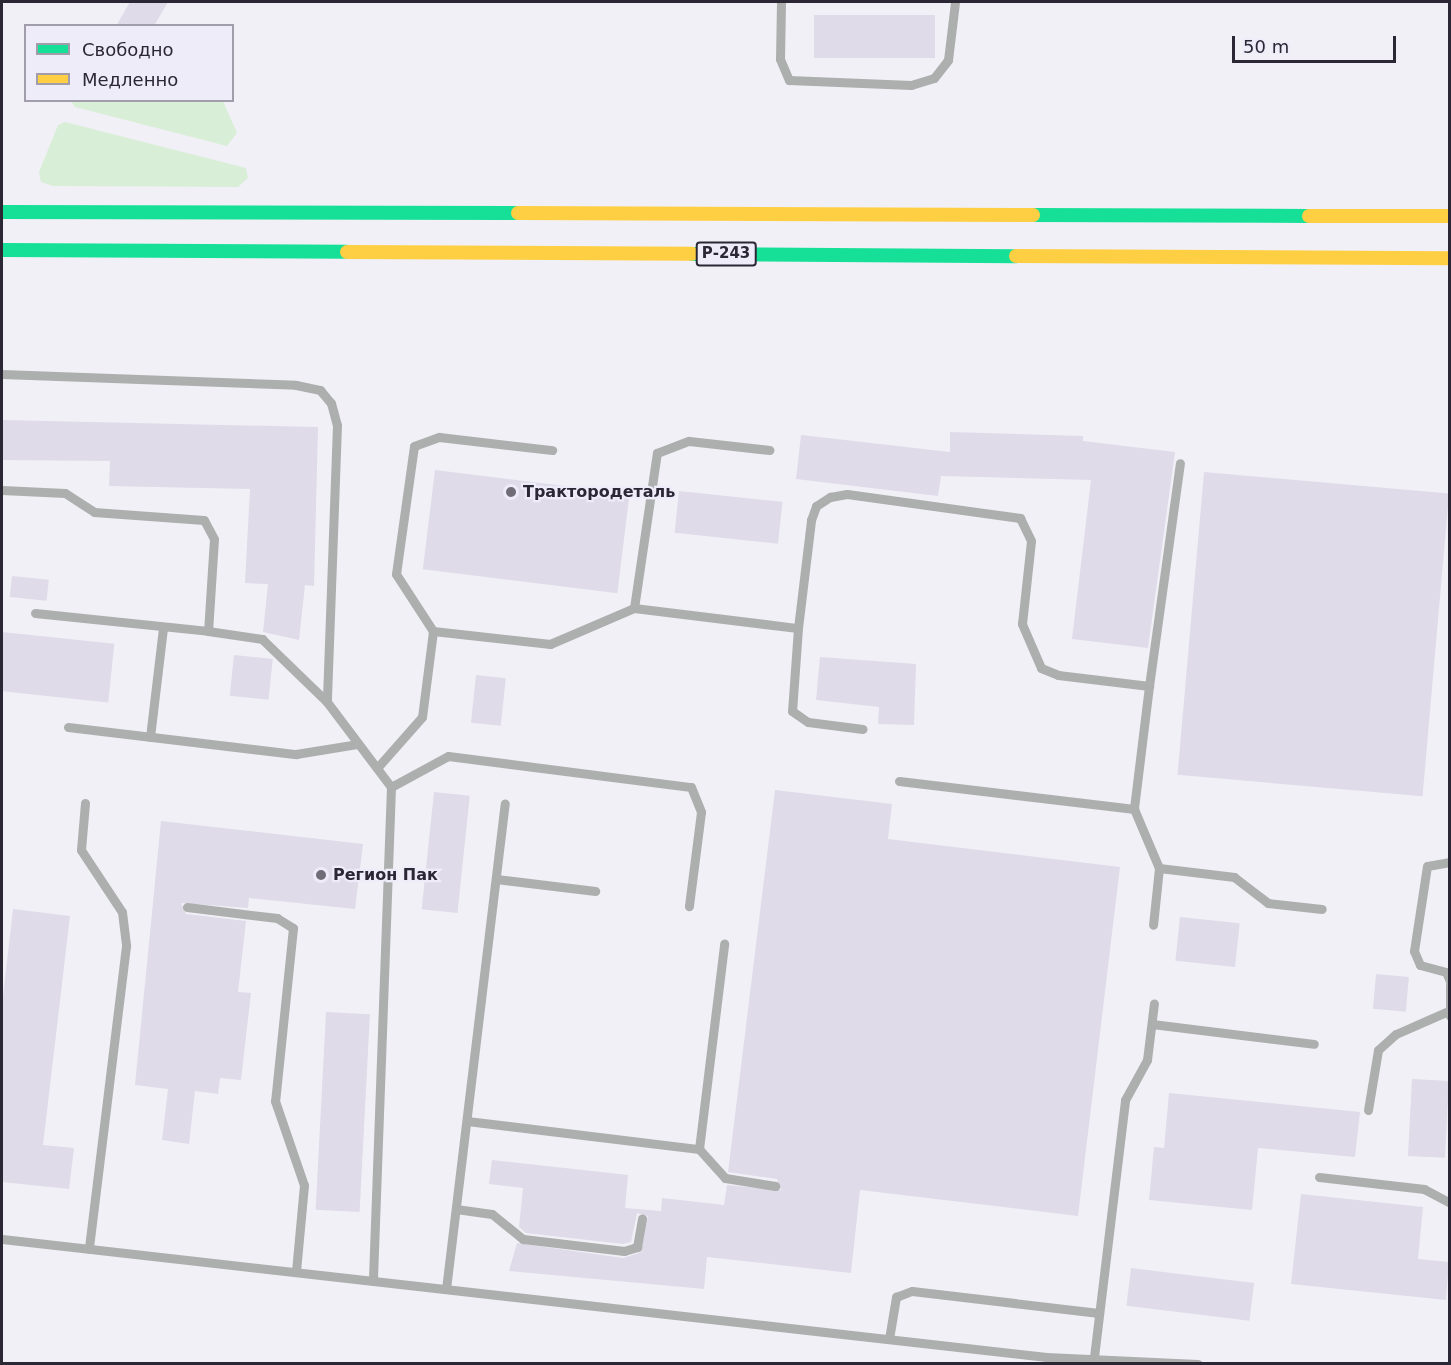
<!DOCTYPE html>
<meta charset="utf-8">
<style>
body{margin:0}
#map{position:relative;width:1451px;height:1365px;overflow:hidden;background:#f1f0f6;font-family:"DejaVu Sans",sans-serif}
div>[style]{position:absolute}
.green>*{inset:0;background:#d9eed7}
.building>*{inset:0;background:#dfdbe9;transform-origin:0 0}
.lane>*{height:9px;margin:-4.5px;padding:0 4.5px;transform-origin:4.5px;border-radius:4.5px;background:#adafae}
.fast>*{height:14px;margin:-7px;padding:0 7px;transform-origin:7px;border-radius:7px;background:#16e098}
.slow>*{height:14px;margin:-7px;padding:0 7px;transform-origin:7px;border-radius:7px;background:#ffcf43}
.dots>*{width:16px;height:16px;translate:-50% -50%;box-sizing:border-box;border:3px solid #efecfa;border-radius:50%}
span{translate:-50% -50%;white-space:nowrap;text-align:center;line-height:1.15;-webkit-text-stroke:4.5px #efecfa;paint-order:stroke}
.shield-label span{padding:2px 4px;background:#efecfa;border:2px solid;border-radius:4px;-webkit-text-stroke-width:0}
.shield-label{font-size:15px;color:#2b2735;font-weight:700}
.poi-label{font-size:16px;color:#2b2735;font-weight:700}
.left{translate:0 -50%;text-align:left}
.frame{position:absolute;inset:0;border:3px solid #2b2735;pointer-events:none}
.legend{position:absolute;left:24px;top:24px;width:210px;height:78px;box-sizing:border-box;background:#efecfa;border:2px solid #a19dab;margin:0;padding:8px 10px;list-style:none;font-size:18px;color:#2b2735}
.legend li{display:flex;align-items:center;gap:12px;height:30px}
.legend b{width:30px;border:2px solid #a19dab}
.scale{position:absolute;left:1232px;top:36px;width:164px;height:27px;box-sizing:border-box;border:3px solid #2b2735;border-top:0;padding-left:8px;font-size:18px;line-height:21px;white-space:nowrap;color:#2b2735;-webkit-text-stroke:4px #efecfa;paint-order:stroke}
</style>
<div id="map">
<div class="green">
<i style="clip-path:polygon(71px 101px,223px 101px,237px 133px,227px 146px,75px 107px)"></i>
<i style="clip-path:polygon(65px 122px,246px 168px,248px 178px,238px 187px,53px 186px,41px 182px,39px 172px,58px 125px)"></i>
</div>
<div class="building">
<i style="clip-path:polygon(130px 2px,168px 2px,154px 26px,116px 26px)"></i>
<i style="left:814px;top:15px;width:121px;height:43px"></i>
<i style="clip-path:polygon(2px 420px,318px 427px,314px 586px,305px 585px,299px 640px,263px 632px,268px 584px,245px 583px,250px 489px,109px 486px,110px 461px,2px 460px)"></i>
<i style="clip-path:polygon(950px 432px,1083px 436px,1083px 441px,1175px 452px,1148px 648px,1072px 639px,1091px 480px,941px 476px,938px 496px,796px 479px,801px 435px,950px 452px)"></i>
<i style="left:435px;top:470px;width:196px;height:100px;rotate:7deg"></i>
<i style="left:1204px;top:472px;width:246px;height:304px;rotate:5deg"></i>
<i style="left:679px;top:491px;width:104px;height:42px;rotate:6deg"></i>
<i style="left:12px;top:576px;width:37px;height:21px;rotate:6deg"></i>
<i style="left:2px;top:632px;width:113px;height:59px;rotate:6deg"></i>
<i style="left:234px;top:655px;width:39px;height:41px;rotate:6deg"></i>
<i style="clip-path:polygon(820px 657px,916px 664px,914px 725px,878px 724px,879px 707px,816px 700px)"></i>
<i style="left:476px;top:675px;width:30px;height:48px;rotate:6deg"></i>
<i style="clip-path:polygon(775px 790px,892px 804px,888px 839px,1120px 867px,1078px 1216px,860px 1190px,851px 1273px,707px 1257px,704px 1289px,509px 1271px,517px 1243px,623px 1258px,639px 1253px,648px 1216px,637px 1213px,631px 1242px,623px 1244px,526px 1233px,519px 1227px,523px 1188px,489px 1184px,492px 1160px,628px 1175px,625px 1208px,661px 1211px,662px 1198px,724px 1205px,727px 1185px,781px 1190px,777px 1179px,728px 1172px)"></i>
<i style="left:434px;top:792px;width:36px;height:118px;rotate:6deg"></i>
<i style="clip-path:polygon(161px 821px,363px 844px,355px 909px,249px 898px,248px 908px,181px 903px,186px 914px,246px 921px,238px 992px,251px 993px,241px 1080px,220px 1078px,218px 1094px,195px 1091px,189px 1144px,162px 1140px,168px 1089px,135px 1085px)"></i>
<i style="clip-path:polygon(13px 909px,70px 916px,43px 1145px,74px 1148px,69px 1189px,2px 1182px,2px 1005px)"></i>
<i style="left:1180px;top:917px;width:60px;height:44px;rotate:6deg"></i>
<i style="left:1376px;top:974px;width:33px;height:35px;rotate:5deg"></i>
<i style="left:326px;top:1012px;width:44px;height:198px;rotate:3deg"></i>
<i style="left:1412px;top:1079px;width:37px;height:77px;rotate:3deg"></i>
<i style="clip-path:polygon(1169px 1093px,1360px 1112px,1355px 1157px,1258px 1148px,1252px 1210px,1149px 1200px,1154px 1147px,1164px 1148px)"></i>
<i style="clip-path:polygon(1301px 1194px,1423px 1207px,1418px 1259px,1449px 1262px,1446px 1300px,1291px 1284px)"></i>
<i style="left:1131px;top:1268px;width:124px;height:38px;rotate:7deg"></i>
</div>
<div class="lane">
<i style="left:781px;top:2px;width:57px;rotate:91deg"></i>
<i style="left:780px;top:59px;width:23px;rotate:67deg"></i>
<i style="left:789px;top:80px;width:122px;rotate:2.3deg"></i>
<i style="left:911px;top:85px;width:24px;rotate:-17deg"></i>
<i style="left:934px;top:78px;width:23px;rotate:-52deg"></i>
<i style="left:948px;top:60px;width:58px;rotate:-83.1deg"></i>
<i style="left:2px;top:374px;width:294px;rotate:2.1deg"></i>
<i style="left:296px;top:385px;width:25px;rotate:12deg"></i>
<i style="left:320px;top:390px;width:17px;rotate:50deg"></i>
<i style="left:331px;top:403px;width:23px;rotate:75deg"></i>
<i style="left:337px;top:425px;width:277px;rotate:92.1deg"></i>
<i style="left:327px;top:702px;width:106px;rotate:53deg"></i>
<i style="left:391px;top:787px;width:494px;rotate:92.1deg"></i>
<i style="left:2px;top:490px;width:63px;rotate:2.7deg"></i>
<i style="left:65px;top:493px;width:35px;rotate:33deg"></i>
<i style="left:94px;top:512px;width:110px;rotate:4.2deg"></i>
<i style="left:204px;top:520px;width:21px;rotate:62deg"></i>
<i style="left:214px;top:539px;width:92px;rotate:93.7deg"></i>
<i style="left:208px;top:631px;width:55px;rotate:8.4deg"></i>
<i style="left:262px;top:639px;width:91px;rotate:44.1deg"></i>
<i style="left:634px;top:608px;width:157px;rotate:-81.6deg"></i>
<i style="left:657px;top:453px;width:34px;rotate:-21deg"></i>
<i style="left:689px;top:441px;width:81px;rotate:6.4deg"></i>
<i style="left:35px;top:613px;width:174px;rotate:5.9deg"></i>
<i style="left:798px;top:628px;width:109px;rotate:-83.1deg"></i>
<i style="left:811px;top:520px;width:15px;rotate:-70deg"></i>
<i style="left:816px;top:506px;width:17px;rotate:-33deg"></i>
<i style="left:830px;top:497px;width:17px;rotate:-10deg"></i>
<i style="left:847px;top:494px;width:175px;rotate:7.9deg"></i>
<i style="left:1020px;top:518px;width:25px;rotate:64deg"></i>
<i style="left:1031px;top:541px;width:83px;rotate:96.2deg"></i>
<i style="left:1022px;top:624px;width:48px;rotate:66.6deg"></i>
<i style="left:1041px;top:668px;width:18px;rotate:22deg"></i>
<i style="left:1058px;top:675px;width:92px;rotate:6.9deg"></i>
<i style="left:1149px;top:686px;width:124px;rotate:97deg"></i>
<i style="left:1134px;top:809px;width:64px;rotate:67deg"></i>
<i style="left:1159px;top:868px;width:57px;rotate:96deg"></i>
<i style="left:433px;top:631px;width:68px;rotate:-123deg"></i>
<i style="left:396px;top:574px;width:129px;rotate:-82deg"></i>
<i style="left:414px;top:446px;width:27px;rotate:-20deg"></i>
<i style="left:439px;top:437px;width:114px;rotate:6.6deg"></i>
<i style="left:1149px;top:686px;width:225px;rotate:-82.1deg"></i>
<i style="left:68px;top:727px;width:230px;rotate:6.8deg"></i>
<i style="left:296px;top:754px;width:63px;rotate:-9.2deg"></i>
<i style="left:150px;top:737px;width:110px;rotate:-83.2deg"></i>
<i style="left:377px;top:768px;width:68px;rotate:-48.6deg"></i>
<i style="left:422px;top:717px;width:87px;rotate:-82.7deg"></i>
<i style="left:433px;top:631px;width:118px;rotate:6.3deg"></i>
<i style="left:550px;top:644px;width:91px;rotate:-23.2deg"></i>
<i style="left:634px;top:608px;width:165px;rotate:7deg"></i>
<i style="left:798px;top:628px;width:83px;rotate:94.1deg"></i>
<i style="left:792px;top:711px;width:19px;rotate:35deg"></i>
<i style="left:808px;top:722px;width:55px;rotate:7.3deg"></i>
<i style="left:899px;top:781px;width:237px;rotate:6.8deg"></i>
<i style="left:391px;top:787px;width:65px;rotate:-28.5deg"></i>
<i style="left:448px;top:756px;width:245px;rotate:7.3deg"></i>
<i style="left:691px;top:787px;width:27px;rotate:68deg"></i>
<i style="left:701px;top:812px;width:95px;rotate:97.3deg"></i>
<i style="left:85px;top:803px;width:47px;rotate:94.9deg"></i>
<i style="left:81px;top:850px;width:74px;rotate:56.5deg"></i>
<i style="left:122px;top:912px;width:34px;rotate:83deg"></i>
<i style="left:126px;top:946px;width:305px;rotate:97deg"></i>
<i style="left:1450px;top:862px;width:23px;rotate:170deg"></i>
<i style="left:1427px;top:866px;width:86px;rotate:98.7deg"></i>
<i style="left:1414px;top:951px;width:15px;rotate:67deg"></i>
<i style="left:1420px;top:965px;width:27px;rotate:15deg"></i>
<i style="left:1446px;top:972px;width:10px;rotate:66deg"></i>
<i style="left:1159px;top:868px;width:76px;rotate:6.8deg"></i>
<i style="left:1234px;top:877px;width:43px;rotate:37.4deg"></i>
<i style="left:1268px;top:903px;width:54px;rotate:6.3deg"></i>
<i style="left:496px;top:879px;width:100px;rotate:6.9deg"></i>
<i style="left:187px;top:907px;width:91px;rotate:7deg"></i>
<i style="left:277px;top:918px;width:19px;rotate:32deg"></i>
<i style="left:293px;top:928px;width:174px;rotate:95.9deg"></i>
<i style="left:275px;top:1101px;width:89px;rotate:71deg"></i>
<i style="left:304px;top:1185px;width:87px;rotate:95.3deg"></i>
<i style="left:1450px;top:985px;width:31px;rotate:90deg"></i>
<i style="left:1152px;top:1024px;width:163px;rotate:7deg"></i>
<i style="left:1368px;top:1110px;width:61px;rotate:-80.5deg"></i>
<i style="left:1378px;top:1050px;width:24px;rotate:-42deg"></i>
<i style="left:1396px;top:1034px;width:55px;rotate:-23.7deg"></i>
<i style="left:467px;top:1121px;width:234px;rotate:6.9deg"></i>
<i style="left:699px;top:1149px;width:207px;rotate:-83deg"></i>
<i style="left:699px;top:1149px;width:39px;rotate:48deg"></i>
<i style="left:725px;top:1178px;width:51px;rotate:9.1deg"></i>
<i style="left:1319px;top:1177px;width:106px;rotate:6.5deg"></i>
<i style="left:1424px;top:1189px;width:30px;rotate:28deg"></i>
<i style="left:456px;top:1209px;width:36px;rotate:8deg"></i>
<i style="left:492px;top:1214px;width:40px;rotate:39deg"></i>
<i style="left:523px;top:1239px;width:102px;rotate:6.8deg"></i>
<i style="left:624px;top:1251px;width:14px;rotate:-17deg"></i>
<i style="left:637px;top:1247px;width:29px;rotate:-80deg"></i>
<i style="left:2px;top:1239px;width:1051px;rotate:6.45deg"></i>
<i style="left:1046px;top:1357px;width:152px;rotate:2.6deg"></i>
<i style="left:446px;top:1289px;width:489px;rotate:-83.1deg"></i>
<i style="left:889px;top:1339px;width:43px;rotate:-80.5deg"></i>
<i style="left:896px;top:1297px;width:17px;rotate:-21deg"></i>
<i style="left:912px;top:1291px;width:188px;rotate:6.7deg"></i>
<i style="left:1094px;top:1357px;width:259px;rotate:-83.1deg"></i>
<i style="left:1125px;top:1100px;width:46px;rotate:-61.2deg"></i>
<i style="left:1147px;top:1060px;width:57px;rotate:-83deg"></i>
</div>
<div class="fast">
<i style="left:2px;top:212px;width:516px;rotate:0.11deg"></i>
<i style="left:1033px;top:215px;width:276px;rotate:0.2deg"></i>
<i style="left:2px;top:250px;width:345px;rotate:0.3deg"></i>
<i style="left:692px;top:254px;width:324px;rotate:0.4deg"></i>
</div>
<div class="slow">
<i style="left:518px;top:213px;width:515px;rotate:0.22deg"></i>
<i style="left:1309px;top:216px;width:141px"></i>
<i style="left:347px;top:252px;width:345px;rotate:0.3deg"></i>
<i style="left:1016px;top:256px;width:434px;rotate:0.3deg"></i>
</div>
<div class="dots">
<i style="left:511px;top:492px;background:#706d79"></i>
<i style="left:321px;top:875px;background:#706d79"></i>
</div>
<div class="shield-label">
<span style="left:726px;top:254px">Р-243</span>
</div>
<div class="poi-label">
<span class="left" style="left:523px;top:492px">Трактородеталь</span>
<span class="left" style="left:333px;top:875px">Регион Пак</span>
</div>
<div class="frame"></div>
<ul class="legend">
<li><b style="height:8px;background:#16e098"></b>Свободно</li>
<li><b style="height:8px;background:#ffcf43"></b>Медленно</li>
</ul>
<div class="scale">50 m</div>
</div>
